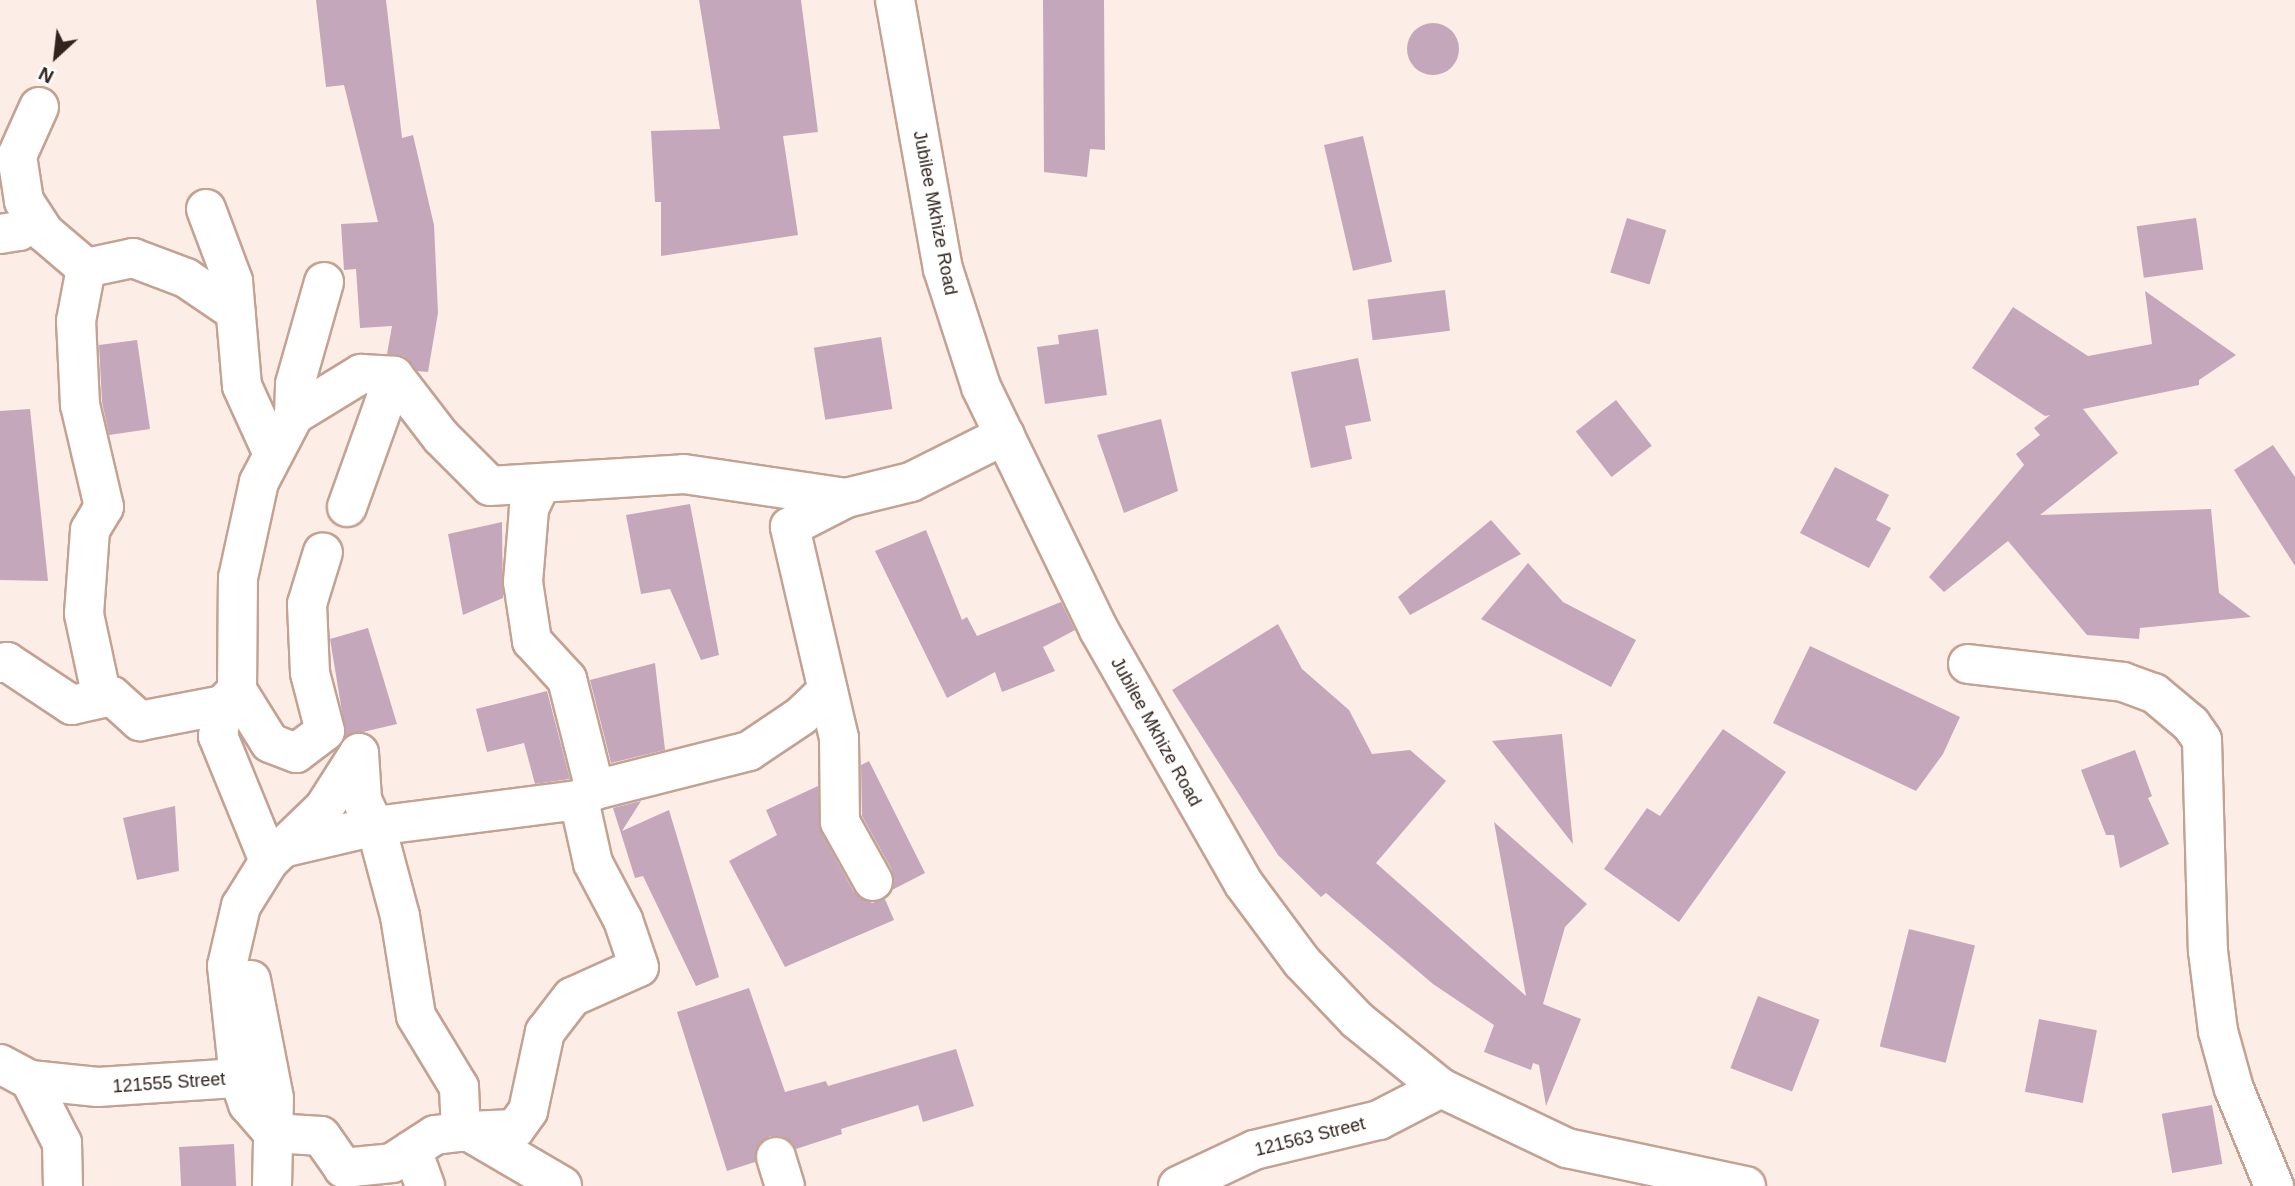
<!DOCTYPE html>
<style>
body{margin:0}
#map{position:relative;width:2295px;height:1186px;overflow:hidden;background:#fcede7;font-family:Helvetica,sans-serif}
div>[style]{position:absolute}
.building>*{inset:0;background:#c5a7bc;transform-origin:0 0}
.round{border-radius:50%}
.roads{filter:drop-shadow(2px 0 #c3a293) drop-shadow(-2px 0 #c3a293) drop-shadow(0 2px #c3a293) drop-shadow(0 -2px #c3a293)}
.minor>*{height:38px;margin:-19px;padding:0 19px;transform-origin:19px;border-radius:19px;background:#fff}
span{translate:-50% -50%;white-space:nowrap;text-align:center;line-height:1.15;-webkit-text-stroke:7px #fff;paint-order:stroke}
.street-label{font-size:18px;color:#31241f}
.north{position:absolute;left:21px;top:21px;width:70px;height:70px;-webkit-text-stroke:5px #fff;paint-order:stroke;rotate:207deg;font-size:19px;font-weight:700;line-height:28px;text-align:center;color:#31241f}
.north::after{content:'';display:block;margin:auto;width:24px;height:32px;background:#31241f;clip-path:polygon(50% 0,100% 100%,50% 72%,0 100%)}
</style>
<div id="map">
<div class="building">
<i style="clip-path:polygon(316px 0,386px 0,402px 138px,413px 135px,434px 225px,438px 313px,428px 372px,417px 371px,404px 356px,387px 354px,392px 326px,360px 328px,356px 269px,344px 270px,341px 224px,378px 222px,344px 85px,326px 87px)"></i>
<i style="clip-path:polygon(699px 0,801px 0,818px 132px,783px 136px,798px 235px,661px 256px,661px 202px,655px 202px,651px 131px,720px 129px)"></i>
<i style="clip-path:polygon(1043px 0,1104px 0,1105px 150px,1090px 149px,1087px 177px,1044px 172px)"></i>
<i class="round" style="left:1407px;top:23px;width:52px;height:52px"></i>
<i style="left:1363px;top:136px;width:129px;height:40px;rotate:77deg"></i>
<i style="left:1627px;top:218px;width:41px;height:57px;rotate:17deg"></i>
<i style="left:2196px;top:218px;width:52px;height:60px;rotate:82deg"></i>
<i style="left:1445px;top:290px;width:41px;height:78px;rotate:83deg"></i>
<i style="clip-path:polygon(2145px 291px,2236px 355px,2199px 380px,2199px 385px,2083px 409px,2118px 453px,2040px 515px,2211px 509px,2219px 593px,2251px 617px,2140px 628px,2139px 639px,2087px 635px,2008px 541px,1944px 592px,1929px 577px,2024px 465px,2016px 454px,2040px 435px,2034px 428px,2050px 415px,2045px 416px,1972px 368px,2013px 307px,2088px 356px,2152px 344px)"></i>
<i style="clip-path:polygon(1098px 329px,1107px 395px,1045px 404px,1037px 347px,1059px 344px,1058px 335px)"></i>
<i style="left:881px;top:337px;width:73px;height:68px;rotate:81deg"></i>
<i style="clip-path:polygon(137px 340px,150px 429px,109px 435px,102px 402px,99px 345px)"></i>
<i style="clip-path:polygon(1358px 358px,1371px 421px,1345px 426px,1352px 459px,1311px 468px,1291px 372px)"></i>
<i style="left:1616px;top:400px;width:58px;height:51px;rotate:52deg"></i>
<i style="clip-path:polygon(30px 409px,48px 581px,0 580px,0 411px)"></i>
<i style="clip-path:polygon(1161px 419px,1178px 491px,1124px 513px,1097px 435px)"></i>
<i style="clip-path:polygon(2273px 445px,2295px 477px,2295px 566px,2234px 470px)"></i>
<i style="clip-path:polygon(1835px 467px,1889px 495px,1876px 520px,1891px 528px,1869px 568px,1800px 533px)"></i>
<i style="clip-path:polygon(690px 504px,719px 655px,701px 660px,670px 589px,641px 594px,626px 515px)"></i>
<i style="clip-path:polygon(1491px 520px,1521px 554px,1410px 615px,1398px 597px)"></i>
<i style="clip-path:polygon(502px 522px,503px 598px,463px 615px,448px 534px)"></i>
<i style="clip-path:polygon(926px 530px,962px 620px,967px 617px,977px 636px,1061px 602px,1075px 630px,1043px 647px,1055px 671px,1002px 692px,995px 672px,947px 698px,875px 551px)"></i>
<i style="clip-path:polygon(1528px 563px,1563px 602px,1636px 640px,1611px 687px,1481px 619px)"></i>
<i style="clip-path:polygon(1278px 624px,1302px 669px,1349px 710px,1372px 754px,1410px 750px,1446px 781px,1376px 863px,1526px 996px,1494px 822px,1587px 904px,1565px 927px,1543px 1004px,1581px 1019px,1546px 1106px,1539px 1065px,1533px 1063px,1531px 1070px,1484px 1052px,1494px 1025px,1433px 984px,1326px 893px,1321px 897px,1278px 855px,1172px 690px)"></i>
<i style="clip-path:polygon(368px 628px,397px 724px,346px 736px,330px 639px)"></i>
<i style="clip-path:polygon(1810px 646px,1960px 717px,1943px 754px,1916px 791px,1773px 723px)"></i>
<i style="clip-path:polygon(655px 663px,665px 750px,611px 763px,590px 680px)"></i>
<i style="clip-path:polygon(547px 691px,570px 779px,535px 784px,524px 743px,487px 752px,476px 709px)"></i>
<i style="clip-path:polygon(1723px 729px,1786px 772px,1679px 922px,1604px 869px,1647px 808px,1660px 816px)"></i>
<i style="clip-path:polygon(1562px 734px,1573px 844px,1492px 741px)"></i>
<i style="clip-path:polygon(2135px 750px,2152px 796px,2148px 798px,2169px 844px,2120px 868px,2114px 835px,2106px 835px,2081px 770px)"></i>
<i style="clip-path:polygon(869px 761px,925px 873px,892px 890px,892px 870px,862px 816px,861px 765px)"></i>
<i style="clip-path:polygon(818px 786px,821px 832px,854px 892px,872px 903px,885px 899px,894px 920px,785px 967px,729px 861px,777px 835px,766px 810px)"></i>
<i style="clip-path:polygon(641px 801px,622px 831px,669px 810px,719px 977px,696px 986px,643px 876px,635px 878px,613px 808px)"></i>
<i style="clip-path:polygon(175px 806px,179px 871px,137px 880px,123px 818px)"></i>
<i style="left:1909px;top:929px;width:68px;height:121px;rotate:14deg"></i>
<i style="clip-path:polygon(749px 988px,785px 1092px,826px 1081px,828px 1086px,956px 1049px,974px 1106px,923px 1122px,918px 1105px,841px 1129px,842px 1134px,796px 1149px,781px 1136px,770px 1136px,760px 1143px,755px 1162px,727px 1171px,677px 1012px)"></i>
<i style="left:1758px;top:996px;width:66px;height:77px;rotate:21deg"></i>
<i style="left:2039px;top:1019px;width:59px;height:74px;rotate:11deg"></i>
<i style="left:2212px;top:1105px;width:60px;height:51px;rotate:80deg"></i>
<i style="left:234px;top:1144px;width:42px;height:55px;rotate:87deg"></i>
</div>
<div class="roads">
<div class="minor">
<i style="left:895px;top:0;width:273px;rotate:79.9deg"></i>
<i style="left:943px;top:269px;width:124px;rotate:72.1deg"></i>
<i style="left:981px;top:387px;width:270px;rotate:64.1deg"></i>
<i style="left:1099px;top:630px;width:292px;rotate:60.3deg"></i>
<i style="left:1244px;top:884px;width:97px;rotate:53.4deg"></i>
<i style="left:1302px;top:962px;width:80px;rotate:46.5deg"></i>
<i style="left:1357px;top:1020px;width:108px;rotate:39deg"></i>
<i style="left:1441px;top:1088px;width:140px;rotate:25.5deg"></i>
<i style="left:1567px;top:1148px;width:183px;rotate:12deg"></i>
<i style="left:39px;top:107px;width:54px;rotate:114.2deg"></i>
<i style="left:17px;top:156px;width:46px;rotate:81.2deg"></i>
<i style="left:24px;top:201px;width:38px;rotate:57deg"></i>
<i style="left:45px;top:233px;width:54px;rotate:40.5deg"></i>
<i style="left:206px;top:209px;width:77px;rotate:69.4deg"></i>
<i style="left:233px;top:281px;width:105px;rotate:85.1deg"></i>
<i style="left:242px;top:386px;width:75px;rotate:65.5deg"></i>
<i style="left:0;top:234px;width:19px;rotate:-9deg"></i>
<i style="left:19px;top:231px;width:20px;rotate:-33deg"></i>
<i style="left:294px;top:415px;width:31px;rotate:-88deg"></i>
<i style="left:295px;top:384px;width:106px;rotate:-74.1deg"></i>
<i style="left:541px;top:483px;width:29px;rotate:115deg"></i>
<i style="left:529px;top:509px;width:73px;rotate:94.7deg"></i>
<i style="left:523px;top:582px;width:60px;rotate:81.3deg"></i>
<i style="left:532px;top:641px;width:52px;rotate:47.4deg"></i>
<i style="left:567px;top:679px;width:114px;rotate:75.8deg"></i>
<i style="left:347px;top:507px;width:139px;rotate:-70.3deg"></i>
<i style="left:0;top:663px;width:7px;rotate:-8deg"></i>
<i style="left:7px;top:662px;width:78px;rotate:33.5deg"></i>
<i style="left:72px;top:705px;width:41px;rotate:-12.7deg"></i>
<i style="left:112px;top:696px;width:38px;rotate:42deg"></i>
<i style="left:140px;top:721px;width:85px;rotate:-10.9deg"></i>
<i style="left:1968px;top:664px;width:156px;rotate:6.6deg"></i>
<i style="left:2123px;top:682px;width:33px;rotate:20deg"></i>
<i style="left:2154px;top:693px;width:48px;rotate:40deg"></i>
<i style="left:2191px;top:724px;width:19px;rotate:55deg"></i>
<i style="left:2202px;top:740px;width:211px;rotate:88.4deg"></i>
<i style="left:2208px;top:951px;width:81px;rotate:82.9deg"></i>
<i style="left:2218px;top:1031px;width:60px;rotate:74.6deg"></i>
<i style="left:2234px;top:1089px;width:105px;rotate:67.6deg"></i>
<i style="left:237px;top:690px;width:62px;rotate:58.1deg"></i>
<i style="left:270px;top:743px;width:28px;rotate:21deg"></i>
<i style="left:296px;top:753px;width:36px;rotate:-37deg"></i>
<i style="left:325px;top:731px;width:60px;rotate:-104.5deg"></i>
<i style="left:310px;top:673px;width:69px;rotate:-92.5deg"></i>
<i style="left:307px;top:604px;width:54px;rotate:-72.9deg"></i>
<i style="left:102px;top:698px;width:86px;rotate:-102.1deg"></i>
<i style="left:84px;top:614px;width:84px;rotate:-85.9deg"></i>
<i style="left:90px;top:530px;width:27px;rotate:-59deg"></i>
<i style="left:104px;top:507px;width:105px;rotate:-103.2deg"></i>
<i style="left:80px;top:405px;width:84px;rotate:-92.7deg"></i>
<i style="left:76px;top:321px;width:54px;rotate:-79.3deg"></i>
<i style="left:86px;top:268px;width:48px;rotate:-12deg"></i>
<i style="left:133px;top:258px;width:57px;rotate:20.7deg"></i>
<i style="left:186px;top:278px;width:60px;rotate:34.2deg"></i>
<i style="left:282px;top:848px;width:96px;rotate:-13.3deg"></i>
<i style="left:375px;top:826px;width:206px;rotate:-7.3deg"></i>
<i style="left:579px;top:800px;width:19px;rotate:-32deg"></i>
<i style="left:595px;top:790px;width:159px;rotate:-14.2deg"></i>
<i style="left:749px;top:751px;width:63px;rotate:-33.9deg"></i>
<i style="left:801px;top:716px;width:37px;rotate:-44deg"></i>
<i style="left:269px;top:861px;width:135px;rotate:-112.2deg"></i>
<i style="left:218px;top:736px;width:31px;rotate:-81deg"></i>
<i style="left:223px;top:705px;width:21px;rotate:-47deg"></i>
<i style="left:237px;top:690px;width:112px;rotate:-89.5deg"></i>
<i style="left:238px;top:578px;width:98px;rotate:-77.7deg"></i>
<i style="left:259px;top:482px;width:76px;rotate:-62.4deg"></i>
<i style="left:294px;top:415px;width:79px;rotate:-31.5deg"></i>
<i style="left:361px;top:374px;width:33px;rotate:3deg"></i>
<i style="left:394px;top:376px;width:77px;rotate:52.4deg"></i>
<i style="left:441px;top:437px;width:69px;rotate:45deg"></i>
<i style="left:490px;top:486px;width:194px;rotate:-3.5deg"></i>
<i style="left:684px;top:474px;width:164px;rotate:8.4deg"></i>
<i style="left:873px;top:881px;width:68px;rotate:-119.2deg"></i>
<i style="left:840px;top:822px;width:84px;rotate:-90.7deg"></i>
<i style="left:839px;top:738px;width:217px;rotate:-103.1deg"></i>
<i style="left:790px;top:527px;width:63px;rotate:-27.4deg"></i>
<i style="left:846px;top:498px;width:67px;rotate:-13.8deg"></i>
<i style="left:911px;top:482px;width:105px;rotate:-26.6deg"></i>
<i style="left:251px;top:980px;width:120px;rotate:79deg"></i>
<i style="left:274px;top:1098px;width:88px;rotate:91.3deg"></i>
<i style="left:0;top:1064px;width:34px;rotate:28deg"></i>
<i style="left:30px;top:1080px;width:68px;rotate:5.9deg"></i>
<i style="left:98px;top:1087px;width:141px;rotate:-3.7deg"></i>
<i style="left:239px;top:1078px;width:28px;rotate:71deg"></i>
<i style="left:248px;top:1104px;width:38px;rotate:49deg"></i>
<i style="left:273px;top:1133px;width:48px;rotate:3.6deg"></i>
<i style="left:321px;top:1136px;width:39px;rotate:55deg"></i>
<i style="left:343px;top:1168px;width:49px;rotate:-5.8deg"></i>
<i style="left:392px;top:1163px;width:51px;rotate:-33.1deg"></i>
<i style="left:435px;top:1135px;width:33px;rotate:-7deg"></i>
<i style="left:468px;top:1131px;width:109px;rotate:30.3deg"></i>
<i style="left:239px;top:1078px;width:113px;rotate:-96.1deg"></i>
<i style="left:227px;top:966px;width:62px;rotate:-76.9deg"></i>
<i style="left:241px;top:906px;width:53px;rotate:-58.1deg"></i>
<i style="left:269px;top:861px;width:76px;rotate:-43.9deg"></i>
<i style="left:324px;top:808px;width:65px;rotate:-57.5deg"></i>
<i style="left:359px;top:753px;width:47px;rotate:86.3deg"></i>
<i style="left:362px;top:800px;width:38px;rotate:65deg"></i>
<i style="left:378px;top:834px;width:85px;rotate:75deg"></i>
<i style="left:400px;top:916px;width:101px;rotate:80.9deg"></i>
<i style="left:416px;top:1016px;width:83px;rotate:58.8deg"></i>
<i style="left:459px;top:1087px;width:45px;rotate:87.5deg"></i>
<i style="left:30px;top:1080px;width:71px;rotate:63.1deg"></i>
<i style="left:62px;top:1143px;width:43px;rotate:88.7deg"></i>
<i style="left:468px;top:1131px;width:47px;rotate:-2.4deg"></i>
<i style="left:515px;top:1129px;width:22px;rotate:-54deg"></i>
<i style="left:528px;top:1111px;width:81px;rotate:-77.9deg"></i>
<i style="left:545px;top:1032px;width:44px;rotate:-52.4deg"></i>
<i style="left:572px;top:997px;width:73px;rotate:-24.1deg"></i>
<i style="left:639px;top:967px;width:50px;rotate:-108.8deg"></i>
<i style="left:623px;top:920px;width:64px;rotate:-117.8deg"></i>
<i style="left:593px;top:863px;width:65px;rotate:-102.5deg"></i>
<i style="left:412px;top:1150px;width:38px;rotate:70deg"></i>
<i style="left:776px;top:1157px;width:30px;rotate:73deg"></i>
<i style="left:1178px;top:1186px;width:84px;rotate:-25.3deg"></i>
<i style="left:1254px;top:1150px;width:129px;rotate:-13.5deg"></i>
<i style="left:1379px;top:1120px;width:70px;rotate:-27.3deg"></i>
</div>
</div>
<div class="street-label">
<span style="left:935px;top:213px;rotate:79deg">Jubilee Mkhize Road</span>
<span style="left:1156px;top:732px;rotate:61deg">Jubilee Mkhize Road</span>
<span style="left:169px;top:1083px;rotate:-4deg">121555 Street</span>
<span style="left:1310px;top:1137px;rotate:-14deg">121563 Street</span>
</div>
<div class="north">N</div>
</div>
